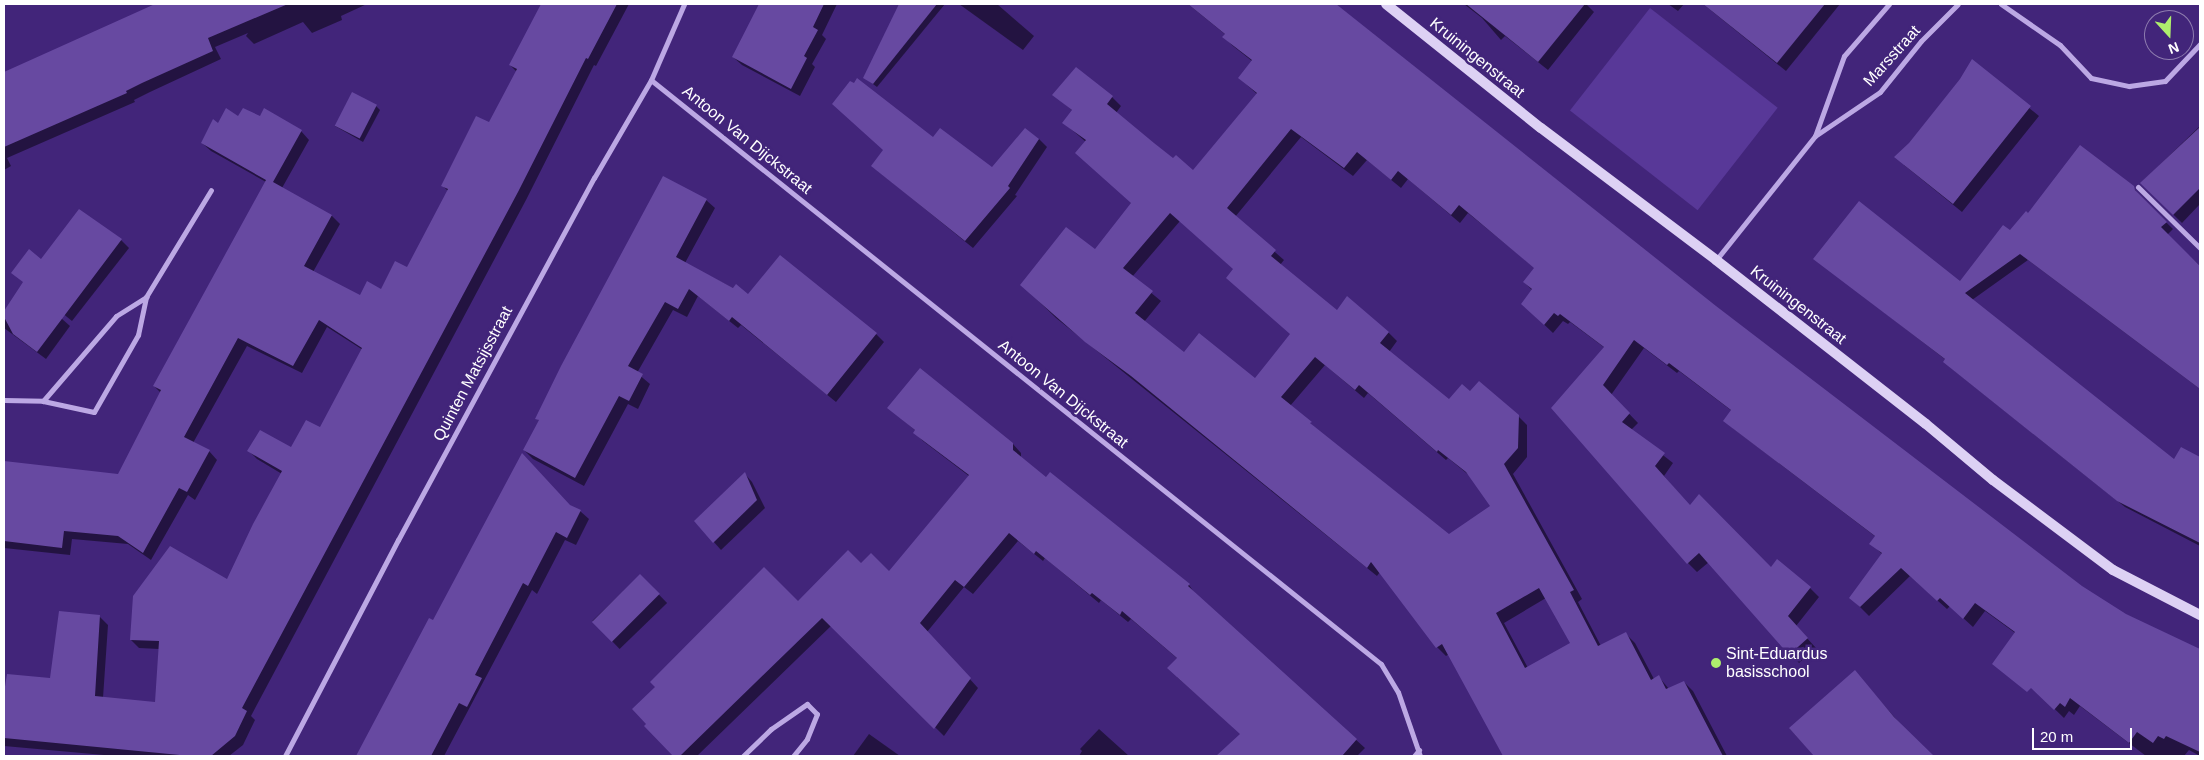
<!DOCTYPE html>
<style>
body{margin:0}
#map{position:relative;width:2204px;height:760px;overflow:hidden;background:#42257a;font-family:Arial,sans-serif}
div>[style]{position:absolute}
.green>*{inset:0;background:#583898;transform-origin:0 0}
.shadow>*{inset:0;background:#0007;transform-origin:0 0}
.building>*{inset:0;background:#6749a1;transform-origin:0 0}
.street>*{height:5px;margin:-2.5px;padding:0 2.5px;transform-origin:2.5px;border-radius:2.5px;background:#bca8e4}
.secondary>*{height:10px;margin:-5px;padding:0 5px;transform-origin:5px;border-radius:5px;background:#ddd1f4}
.dots>*{width:14px;height:14px;translate:-50% -50%;box-sizing:border-box;border:2px solid #42257a;border-radius:50%}
span{translate:-50% -50%;white-space:nowrap;text-align:center;line-height:1.15;-webkit-text-stroke:5px #42257a;paint-order:stroke}
.street-label{font-size:16px;color:#fff}
.poi-label{font-size:16px;color:#fff}
.left{translate:0 -50%;text-align:left}
.frame{position:absolute;inset:0;border:5px solid #fff;pointer-events:none}
.north{position:absolute;left:2144px;top:10px;width:50px;height:50px;box-sizing:border-box;background:#42257a;border:1px solid #8e7caf;border-radius:50%;rotate:160deg;font-size:14px;font-weight:700;line-height:20px;text-align:center;color:#fff}
.north::after{content:'';display:block;margin:auto;width:18px;height:22px;background:#aeee6d;clip-path:polygon(50% 0,100% 100%,50% 72%,0 100%)}
.scale{position:absolute;left:2032px;top:728px;width:100px;height:22px;box-sizing:border-box;border:2px solid #fff;border-top:0;padding-left:6px;font-size:15px;line-height:18px;white-space:nowrap;color:#fff;-webkit-text-stroke:4px #42257a;paint-order:stroke}
</style>
<div id="map">
<div class="green">
<i style="left:1650px;top:8px;width:162px;height:130px;rotate:38deg"></i>
</div>
<div class="shadow">
<i style="clip-path:polygon(161px 4px,367px 4px,341px 16px,342px 20px,312px 33px,303px 22px,254px 44px,246px 36px,248px 33px,215px 47px,221px 59px,150px 92px,134px 100px,135px 102px,7px 158px,11px 166px,4px 170px,4px 74px)"></i>
<i style="clip-path:polygon(542px 4px,629px 4px,596px 66px,594px 65px,526px 200px,251px 716px,255px 720px,243px 745px,229px 756px,115px 756px,4px 746px,4px 688px,51px 679px,99px 616px,108px 625px,103px 698px,156px 704px,159px 649px,139px 648px,131px 640px,228px 581px,282px 474px,257px 459px,249px 451px,292px 449px,320px 429px,363px 350px,327px 327px,302px 373px,247px 346px,193px 443px,209px 451px,217px 460px,195px 500px,188px 495px,151px 560px,128px 544px,72px 539px,70px 555px,4px 548px,4px 462px,119px 475px,161px 393px,154px 386px,266px 182px,211px 151px,202px 143px,218px 124px,239px 118px,260px 118px,301px 131px,309px 140px,282px 188px,332px 216px,340px 224px,313px 272px,361px 297px,381px 290px,407px 269px,448px 191px,443px 186px,489px 124px,517px 72px,510px 65px)"></i>
<i style="clip-path:polygon(760px 4px,837px 4px,822px 35px,826px 39px,812px 64px,815px 67px,800px 96px,742px 65px,733px 57px)"></i>
<i style="clip-path:polygon(901px 4px,945px 4px,877px 87px,865px 78px)"></i>
<i style="clip-path:polygon(959px 4px,997px 4px,1034px 36px,1023px 50px)"></i>
<i style="clip-path:polygon(evenodd,1188px 4px,1335px 4px,1716px 307px,2081px 587px,2125px 615px,2200px 651px,2200px 756px,2189px 750px,2184px 756px,2146px 756px,2080px 706px,2074px 715px,2069px 711px,2064px 718px,2035px 690px,2029px 643px,1985px 611px,1973px 627px,1950px 606px,1947px 609px,1910px 576px,1869px 616px,1851px 598px,1882px 554px,1871px 543px,1876px 537px,1734px 429px,1725px 420px,1732px 411px,1679px 371px,1677px 373px,1644px 348px,1611px 395px,1638px 423px,1631px 430px,1673px 463px,1664px 476px,1690px 507px,1771px 569px,1810px 588px,1819px 597px,1796px 626px,1816px 648px,1799px 663px,1709px 562px,1697px 572px,1688px 563px,1553px 408px,1605px 348px,1570px 322px,1568px 324px,1563px 321px,1553px 333px,1532px 313px,1533px 291px,1524px 282px,1535px 268px,1468px 213px,1460px 223px,1408px 179px,1401px 188px,1367px 160px,1353px 176px,1301px 137px,1235px 217px,1284px 260px,1280px 265px,1337px 311px,1388px 332px,1397px 341px,1389px 352px,1449px 401px,1470px 393px,1518px 416px,1527px 425px,1527px 457px,1513px 474px,1582px 599px,1578px 602px,1601px 646px,1626px 634px,1635px 643px,1654px 679px,1659px 677px,1669px 689px,1684px 682px,1693px 691px,1727px 756px,1504px 756px,1449px 654px,1446px 656px,1437px 647px,1380px 572px,1377px 576px,1056px 318px,1022px 285px,1095px 251px,1132px 204px,1086px 142px,1064px 123px,1073px 111px,1054px 95px,1112px 97px,1121px 106px,1116px 113px,1173px 159px,1193px 171px,1257px 94px,1239px 78px,1252px 61px,1233px 46px,1224px 37px,1226px 35px,1188px 4px,1180px 221px,1234px 269px,1292px 334px,1255px 380px,1184px 354px,1144px 322px,1161px 301px,1132px 277px,1180px 221px,1188px 4px,1325px 365px,1364px 398px,1368px 393px,1446px 460px,1448px 458px,1470px 476px,1492px 506px,1449px 535px,1320px 432px,1290px 406px,1325px 365px,1188px 4px,1546px 598px,1572px 644px,1528px 668px,1504px 623px,1546px 598px)"></i>
<i style="clip-path:polygon(1464px 4px,1586px 4px,1594px 12px,1548px 70px,1505px 36px,1501px 40px,1482px 18px)"></i>
<i style="clip-path:polygon(1668px 4px,1684px 4px,1678px 11px)"></i>
<i style="clip-path:polygon(1703px 4px,1840px 4px,1786px 71px)"></i>
<i style="clip-path:polygon(1972px 61px,2039px 116px,1962px 212px,1904px 165px,1910px 144px,1961px 80px)"></i>
<i style="clip-path:polygon(376px 106px,380px 110px,363px 142px,335px 126px)"></i>
<i style="clip-path:polygon(2200px 126px,2200px 204px,2182px 223px,2141px 183px)"></i>
<i style="clip-path:polygon(933px 138px,992px 169px,1039px 139px,1047px 147px,1015px 195px,1017px 196px,973px 248px,872px 166px)"></i>
<i style="clip-path:polygon(2133px 187px,2141px 198px,2173px 229px,2167px 235px,2200px 266px,2200px 389px,2028px 260px,1972px 300px,2174px 460px,2181px 449px,2200px 459px,2200px 546px,2125px 507px,1951px 368px,1946px 360px,1815px 259px,1960px 282px,2028px 215px)"></i>
<i style="clip-path:polygon(706px 200px,715px 208px,685px 263px,748px 296px,876px 334px,884px 342px,836px 402px,741px 325px,738px 328px,698px 296px,687px 317px,673px 310px,637px 373px,650px 384px,638px 409px,628px 404px,584px 486px,533px 459px,524px 450px,540px 421px,537px 418px)"></i>
<i style="clip-path:polygon(121px 240px,129px 248px,72px 321px,13px 273px,42px 261px)"></i>
<i style="clip-path:polygon(4px 310px,61px 318px,70px 326px,46px 359px,4px 328px)"></i>
<i style="clip-path:polygon(889px 408px,1013px 444px,1021px 453px,1021px 458px,1047px 479px,1051px 474px,1189px 585px,1196px 595px,1365px 748px,1357px 756px,1266px 756px,1177px 677px,1178px 659px,1131px 619px,1128px 622px,1101px 600px,1099px 603px,1045px 558px,1043px 561px,1018px 541px,973px 594px,964px 587px,927px 632px,978px 688px,944px 736px,832px 625px,697px 756px,675px 756px,646px 726px,798px 602px,861px 564px,890px 573px,969px 476px,923px 441px,915px 433px,916px 431px)"></i>
<i style="clip-path:polygon(745px 474px,752px 482px,765px 508px,721px 550px,695px 521px)"></i>
<i style="clip-path:polygon(570px 506px,580px 511px,589px 519px,576px 545px,565px 540px,537px 594px,532px 590px,444px 756px,362px 756px,434px 622px)"></i>
<i style="left:640px;top:575px;width:39px;height:66px;rotate:46deg"></i>
<i style="clip-path:polygon(1855px 672px,1903px 727px,1932px 756px,1815px 756px,1790px 729px)"></i>
<i style="clip-path:polygon(1099px 729px,1129px 756px,1079px 756px,1082px 751px,1080px 749px)"></i>
<i style="clip-path:polygon(869px 734px,900px 756px,853px 756px)"></i>
</div>
<div class="building">
<i style="clip-path:polygon(155px 4px,288px 4px,208px 38px,213px 51px,142px 83px,126px 91px,127px 93px,4px 147px,4px 72px)"></i>
<i style="clip-path:polygon(541px 4px,617px 4px,588px 59px,586px 58px,518px 192px,242px 708px,247px 711px,235px 736px,211px 756px,190px 756px,4px 738px,4px 693px,7px 674px,50px 678px,59px 611px,100px 615px,95px 696px,155px 702px,159px 641px,130px 640px,133px 596px,170px 546px,227px 579px,253px 524px,282px 471px,247px 451px,260px 430px,291px 447px,306px 420px,320px 427px,362px 348px,319px 320px,293px 366px,238px 338px,184px 437px,210px 450px,187px 492px,179px 488px,143px 553px,118px 536px,64px 531px,62px 548px,4px 541px,4px 461px,118px 474px,161px 390px,153px 386px,266px 180px,201px 143px,213px 119px,218px 123px,226px 108px,238px 116px,243px 108px,260px 116px,264px 108px,302px 130px,273px 182px,332px 215px,304px 266px,360px 295px,367px 281px,381px 289px,395px 261px,407px 267px,448px 189px,441px 186px,476px 116px,489px 122px,517px 69px,509px 65px)"></i>
<i style="clip-path:polygon(759px 4px,824px 4px,813px 27px,818px 30px,804px 56px,807px 58px,791px 89px,732px 57px)"></i>
<i style="clip-path:polygon(899px 4px,937px 4px,873px 84px,863px 78px)"></i>
<i style="clip-path:polygon(evenodd,1188px 4px,1336px 4px,1716px 306px,2082px 586px,2126px 614px,2200px 649px,2200px 752px,2166px 736px,2164px 739px,2158px 736px,2153px 743px,2137px 732px,2129px 743px,2070px 698px,2065px 707px,2060px 703px,2054px 710px,2031px 688px,2027px 692px,1992px 664px,2015px 632px,1975px 603px,1963px 619px,1940px 598px,1937px 601px,1901px 568px,1860px 607px,1849px 598px,1882px 553px,1869px 544px,1875px 536px,1723px 421px,1731px 410px,1669px 363px,1667px 365px,1634px 340px,1603px 385px,1630px 413px,1622px 422px,1665px 453px,1655px 466px,1690px 505px,1699px 494px,1771px 567px,1777px 559px,1811px 587px,1788px 616px,1808px 638px,1789px 655px,1699px 553px,1687px 564px,1551px 408px,1604px 347px,1560px 314px,1558px 316px,1554px 313px,1544px 325px,1521px 304px,1532px 289px,1523px 282px,1534px 268px,1459px 205px,1451px 215px,1398px 171px,1391px 180px,1357px 152px,1344px 168px,1291px 129px,1227px 208px,1276px 250px,1271px 256px,1337px 310px,1347px 296px,1389px 332px,1380px 343px,1449px 399px,1462px 384px,1470px 391px,1479px 381px,1519px 415px,1518px 448px,1504px 464px,1574px 590px,1570px 592px,1598px 646px,1626px 632px,1651px 680px,1659px 675px,1666px 689px,1684px 681px,1723px 756px,1503px 756px,1442px 644px,1436px 648px,1371px 562px,1367px 568px,1131px 376px,1085px 342px,1020px 285px,1066px 227px,1095px 249px,1131px 203px,1075px 153px,1086px 140px,1062px 123px,1072px 110px,1052px 95px,1076px 67px,1113px 96px,1107px 104px,1154px 143px,1173px 158px,1176px 155px,1193px 170px,1257px 93px,1238px 78px,1252px 60px,1222px 37px,1225px 34px,1188px 4px,1170px 213px,1233px 269px,1226px 278px,1290px 334px,1255px 378px,1199px 333px,1184px 352px,1135px 313px,1153px 291px,1123px 268px,1170px 213px,1188px 4px,1315px 357px,1355px 390px,1359px 385px,1437px 452px,1438px 450px,1466px 472px,1490px 506px,1449px 534px,1310px 423px,1312px 422px,1281px 397px,1315px 357px,1188px 4px,1539px 588px,1570px 643px,1525px 668px,1496px 613px,1539px 588px)"></i>
<i style="clip-path:polygon(1466px 4px,1585px 4px,1538px 62px)"></i>
<i style="clip-path:polygon(1703px 4px,1825px 4px,1777px 63px)"></i>
<i style="clip-path:polygon(1972px 59px,2031px 106px,1953px 204px,1894px 157px,1909px 143px,1960px 79px)"></i>
<i style="clip-path:polygon(857px 78px,933px 137px,940px 128px,992px 167px,1025px 128px,1039px 139px,1008px 186px,1010px 188px,965px 241px,871px 166px,883px 150px,832px 104px,850px 81px,854px 83px)"></i>
<i style="left:352px;top:92px;width:28px;height:38px;rotate:27deg"></i>
<i style="clip-path:polygon(2200px 127px,2200px 188px,2173px 215px,2140px 183px)"></i>
<i style="clip-path:polygon(2080px 145px,2134px 186px,2135px 190px,2167px 222px,2161px 227px,2200px 266px,2200px 389px,2020px 254px,1965px 293px,2174px 459px,2181px 447px,2200px 457px,2200px 543px,2117px 501px,1943px 362px,1945px 359px,1813px 259px,1859px 201px,1960px 281px,2003px 225px,2010px 230px,2026px 211px,2028px 213px)"></i>
<i style="clip-path:polygon(663px 176px,707px 199px,676px 257px,733px 288px,736px 284px,748px 294px,780px 255px,877px 333px,827px 395px,732px 317px,729px 321px,689px 289px,678px 309px,665px 302px,628px 366px,643px 374px,629px 401px,619px 396px,575px 478px,523px 450px,539px 420px,535px 419px,561px 366px)"></i>
<i style="clip-path:polygon(79px 209px,122px 239px,37px 352px,13px 334px,4px 317px,4px 311px,23px 282px,11px 273px,29px 249px,41px 259px)"></i>
<i style="clip-path:polygon(920px 368px,1013px 443px,1013px 450px,1046px 477px,1050px 472px,1190px 584px,1188px 586px,1357px 739px,1342px 756px,1216px 756px,1240px 734px,1167px 668px,1177px 658px,1122px 611px,1120px 615px,1092px 593px,1090px 595px,1036px 551px,1034px 554px,1009px 533px,964px 587px,955px 580px,920px 623px,971px 678px,934px 729px,822px 618px,680px 756px,673px 756px,644px 726px,646px 724px,632px 709px,655px 687px,650px 682px,764px 567px,798px 601px,848px 550px,861px 563px,871px 553px,889px 571px,969px 475px,913px 433px,915px 430px,887px 408px)"></i>
<i style="clip-path:polygon(522px 453px,570px 505px,581px 510px,567px 538px,556px 532px,528px 586px,523px 583px,475px 675px,482px 678px,467px 707px,459px 703px,431px 756px,356px 756px,429px 618px,433px 620px)"></i>
<i style="clip-path:polygon(745px 472px,757px 500px,713px 543px,694px 521px)"></i>
<i style="left:640px;top:574px;width:28px;height:68px;rotate:45deg"></i>
<i style="clip-path:polygon(1855px 670px,1894px 717px,1934px 756px,1814px 756px,1789px 728px)"></i>
</div>
<div class="street">
<i style="left:2001px;top:4px;width:72px;rotate:34.8deg"></i>
<i style="left:2060px;top:45px;width:45px;rotate:46.8deg"></i>
<i style="left:2091px;top:78px;width:39px;rotate:12deg"></i>
<i style="left:2129px;top:86px;width:36px;rotate:-8deg"></i>
<i style="left:2165px;top:81px;width:51px;rotate:-46.6deg"></i>
<i style="left:651px;top:80px;width:935px;rotate:38.66deg"></i>
<i style="left:1381px;top:664px;width:33px;rotate:59deg"></i>
<i style="left:1398px;top:692px;width:68px;rotate:71deg"></i>
<i style="left:1815px;top:136px;width:85px;rotate:-70.1deg"></i>
<i style="left:1844px;top:56px;width:69px;rotate:-49.1deg"></i>
<i style="left:2138px;top:187px;width:87px;rotate:44.5deg"></i>
<i style="left:1716px;top:260px;width:159px;rotate:-51.4deg"></i>
<i style="left:1815px;top:136px;width:78px;rotate:-34.1deg"></i>
<i style="left:1880px;top:92px;width:65px;rotate:-51.2deg"></i>
<i style="left:1921px;top:41px;width:52px;rotate:-45deg"></i>
<i style="left:4px;top:400px;width:39px;rotate:1deg"></i>
<i style="left:43px;top:401px;width:52px;rotate:12.2deg"></i>
<i style="left:94px;top:412px;width:89px;rotate:-60.3deg"></i>
<i style="left:138px;top:335px;width:39px;rotate:-78deg"></i>
<i style="left:43px;top:401px;width:112px;rotate:-49.3deg"></i>
<i style="left:116px;top:316px;width:36px;rotate:-32deg"></i>
<i style="left:146px;top:297px;width:125px;rotate:-58.7deg"></i>
<i style="left:285px;top:756px;width:244px;rotate:-62.4deg"></i>
<i style="left:398px;top:540px;width:412px;rotate:-61.6deg"></i>
<i style="left:594px;top:178px;width:113px;rotate:-59.8deg"></i>
<i style="left:651px;top:80px;width:83px;rotate:-66.5deg"></i>
<i style="left:743px;top:756px;width:39px;rotate:-44deg"></i>
<i style="left:771px;top:729px;width:44px;rotate:-34.8deg"></i>
<i style="left:807px;top:704px;width:14px;rotate:45deg"></i>
<i style="left:817px;top:714px;width:27px;rotate:112deg"></i>
<i style="left:807px;top:739px;width:22px;rotate:129deg"></i>
<i style="left:1414px;top:756px;width:8px;rotate:-50deg"></i>
</div>
<div class="secondary">
<i style="left:1386px;top:4px;width:198px;rotate:38.7deg"></i>
<i style="left:1541px;top:128px;width:219px;rotate:37deg"></i>
<i style="left:1716px;top:260px;width:266px;rotate:38deg"></i>
<i style="left:1926px;top:424px;width:87px;rotate:39.9deg"></i>
<i style="left:1993px;top:480px;width:150px;rotate:36.9deg"></i>
<i style="left:2113px;top:570px;width:98px;rotate:27.3deg"></i>
</div>
<div class="dots">
<i style="left:1716px;top:663px;background:#aeee6d"></i>
</div>
<div class="street-label">
<span style="left:1892px;top:56px;rotate:-48deg">Marsstraat</span>
<span style="left:1477px;top:58px;rotate:39deg">Kruiningenstraat</span>
<span style="left:747px;top:140px;rotate:39deg">Antoon Van Dijckstraat</span>
<span style="left:1798px;top:305px;rotate:38deg">Kruiningenstraat</span>
<span style="left:473px;top:374px;rotate:-62deg">Quinten Matsijsstraat</span>
<span style="left:1063px;top:394px;rotate:39deg">Antoon Van Dijckstraat</span>
</div>
<div class="poi-label">
<span class="left" style="left:1726px;top:663px">Sint-Eduardus<br>basisschool</span>
</div>
<div class="frame"></div>
<div class="north">N</div>
<div class="scale">20 m</div>
</div>
